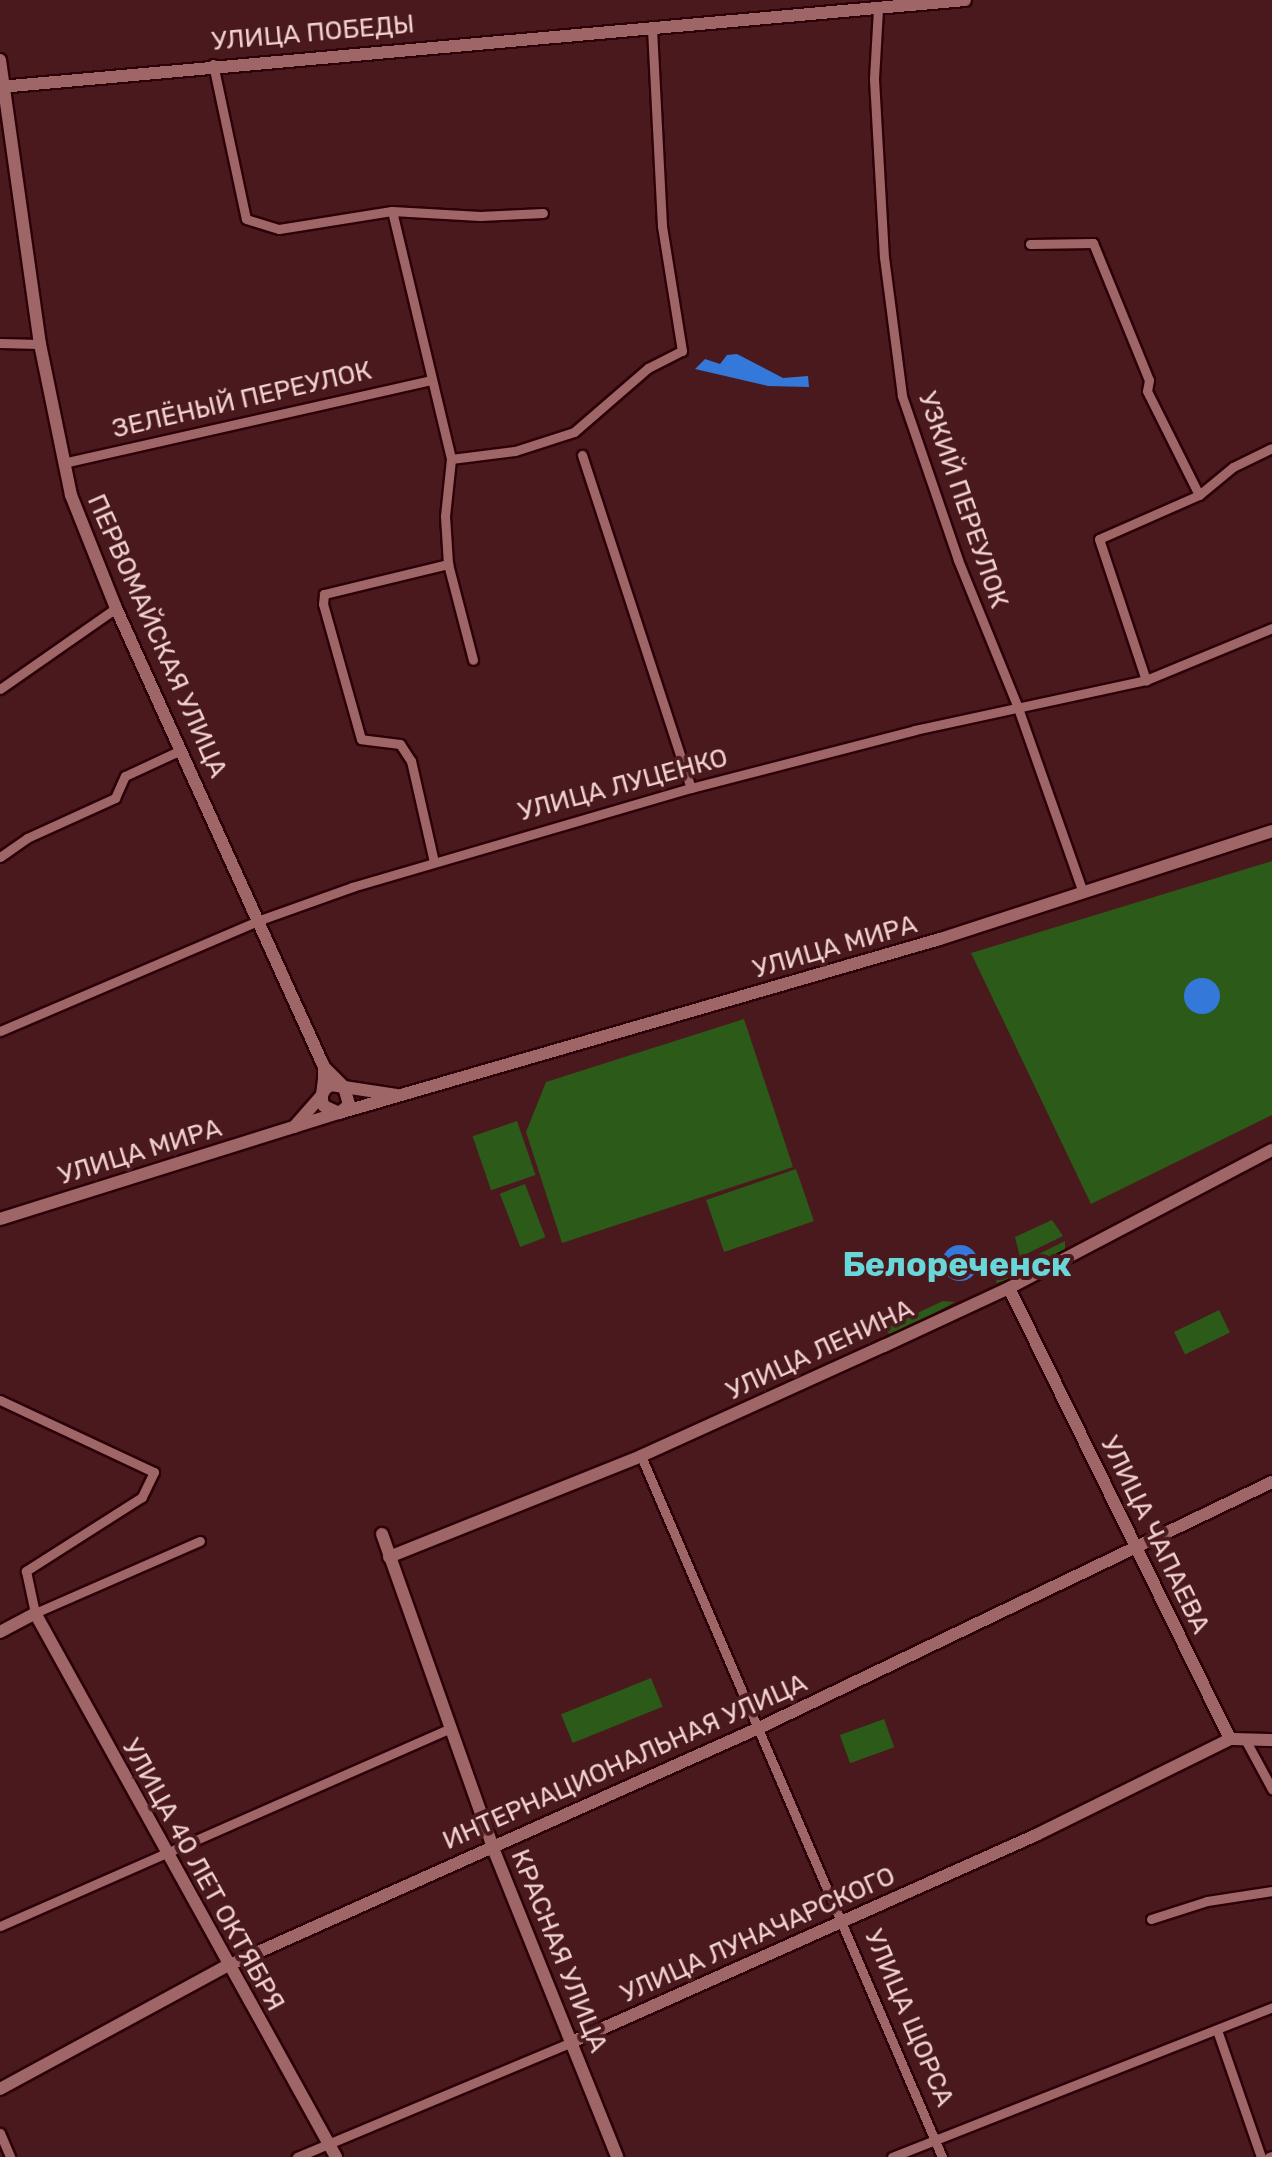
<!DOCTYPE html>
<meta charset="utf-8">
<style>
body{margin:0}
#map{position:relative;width:1272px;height:2157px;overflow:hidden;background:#49191d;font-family:Rubik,sans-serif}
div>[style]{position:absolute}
.green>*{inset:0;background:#2c5a18;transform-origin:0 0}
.water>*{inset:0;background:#3478d9}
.round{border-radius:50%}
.roads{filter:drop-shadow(2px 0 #2c0107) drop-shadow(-2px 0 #2c0107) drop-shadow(0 2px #2c0107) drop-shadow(0 -2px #2c0107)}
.street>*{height:9px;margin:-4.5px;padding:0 4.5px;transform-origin:4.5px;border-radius:4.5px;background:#9f6668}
.secondary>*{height:12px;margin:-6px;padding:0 6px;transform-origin:6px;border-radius:6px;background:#9f6668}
span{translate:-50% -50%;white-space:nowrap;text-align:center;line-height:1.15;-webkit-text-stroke:8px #49191d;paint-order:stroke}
.street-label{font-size:26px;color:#f0d0d0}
.district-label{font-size:34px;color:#69d6d9;font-weight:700}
</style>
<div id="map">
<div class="green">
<i style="clip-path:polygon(1272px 861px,1272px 1115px,1091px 1204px,971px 953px)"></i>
<i style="clip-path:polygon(744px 1019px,793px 1167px,562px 1243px,526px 1132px,546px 1082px)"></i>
<i style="left:517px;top:1121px;width:57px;height:47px;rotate:71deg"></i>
<i style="left:796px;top:1169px;width:55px;height:95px;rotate:71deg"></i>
<i style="left:525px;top:1184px;width:57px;height:27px;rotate:69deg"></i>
<i style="clip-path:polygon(1052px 1220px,1063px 1236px,1020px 1257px,1015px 1237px)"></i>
<i style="clip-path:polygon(1065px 1241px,1065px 1252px,1021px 1276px,996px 1283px,997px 1275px)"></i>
<i style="clip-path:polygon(943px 1301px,955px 1302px,893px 1336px,883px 1329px)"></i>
<i style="left:1219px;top:1310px;width:25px;height:50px;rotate:64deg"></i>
<i style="left:651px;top:1678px;width:31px;height:97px;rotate:68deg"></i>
<i style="left:884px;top:1719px;width:30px;height:47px;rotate:70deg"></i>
</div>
<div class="water">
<i style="clip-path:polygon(737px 354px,783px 378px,808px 376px,809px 387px,768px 386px,695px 369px,705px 359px,720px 364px,727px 355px)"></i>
<i class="round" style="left:1184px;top:978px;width:36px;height:36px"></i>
<i class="round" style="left:942px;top:1245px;width:36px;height:36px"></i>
</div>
<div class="roads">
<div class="street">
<i style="left:878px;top:9px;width:70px;rotate:93.3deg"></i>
<i style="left:874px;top:79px;width:178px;rotate:86.8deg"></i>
<i style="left:884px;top:257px;width:140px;rotate:82.6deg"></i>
<i style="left:902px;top:396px;width:173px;rotate:71.1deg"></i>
<i style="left:958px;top:560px;width:160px;rotate:67.9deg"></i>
<i style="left:1018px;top:708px;width:196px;rotate:70.6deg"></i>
<i style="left:213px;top:64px;width:158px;rotate:78deg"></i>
<i style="left:246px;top:219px;width:34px;rotate:17deg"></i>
<i style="left:279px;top:229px;width:114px;rotate:-9.1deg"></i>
<i style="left:392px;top:211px;width:88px;rotate:3.3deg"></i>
<i style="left:480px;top:216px;width:63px;rotate:-2.7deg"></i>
<i style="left:392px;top:211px;width:255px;rotate:76.6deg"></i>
<i style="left:451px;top:459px;width:57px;rotate:96deg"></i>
<i style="left:445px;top:516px;width:48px;rotate:86.4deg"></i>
<i style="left:448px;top:564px;width:99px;rotate:75.4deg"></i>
<i style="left:1030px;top:244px;width:63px;rotate:-0.9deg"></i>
<i style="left:1093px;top:243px;width:148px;rotate:67.8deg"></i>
<i style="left:1149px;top:380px;width:11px;rotate:100deg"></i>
<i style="left:1147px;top:391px;width:116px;rotate:63.4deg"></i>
<i style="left:1199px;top:495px;width:109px;rotate:156.3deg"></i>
<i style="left:1099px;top:539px;width:149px;rotate:71.6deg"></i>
<i style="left:0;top:343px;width:40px;rotate:1.4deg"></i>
<i style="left:582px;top:455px;width:350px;rotate:71.9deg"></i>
<i style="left:451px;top:459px;width:64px;rotate:-7.1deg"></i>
<i style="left:515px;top:451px;width:62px;rotate:-17.9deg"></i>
<i style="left:574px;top:432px;width:98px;rotate:-40.9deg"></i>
<i style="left:648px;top:368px;width:38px;rotate:-27deg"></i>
<i style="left:682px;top:351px;width:127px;rotate:-99.1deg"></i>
<i style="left:662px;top:226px;width:200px;rotate:-92.9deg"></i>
<i style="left:63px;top:463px;width:377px;rotate:-12.7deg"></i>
<i style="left:1199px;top:495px;width:44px;rotate:-39.5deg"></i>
<i style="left:1233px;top:467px;width:43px;rotate:-26deg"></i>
<i style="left:0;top:689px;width:141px;rotate:-34.9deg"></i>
<i style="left:0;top:857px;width:33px;rotate:-35deg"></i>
<i style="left:27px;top:838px;width:97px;rotate:-24.4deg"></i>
<i style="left:115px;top:798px;width:24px;rotate:-66deg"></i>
<i style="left:125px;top:776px;width:62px;rotate:-24.9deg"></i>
<i style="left:434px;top:862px;width:104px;rotate:-102.8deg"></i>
<i style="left:411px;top:761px;width:20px;rotate:-123deg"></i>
<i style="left:400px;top:744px;width:39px;rotate:-173deg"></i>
<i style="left:361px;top:739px;width:140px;rotate:-105.7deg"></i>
<i style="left:323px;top:604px;width:10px;rotate:-84deg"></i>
<i style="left:324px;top:594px;width:128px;rotate:-13.6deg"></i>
<i style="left:0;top:1031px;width:283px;rotate:-23.1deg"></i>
<i style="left:260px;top:920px;width:98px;rotate:-19.7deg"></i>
<i style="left:352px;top:887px;width:353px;rotate:-16.3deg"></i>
<i style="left:691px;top:788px;width:231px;rotate:-14.5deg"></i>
<i style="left:915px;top:730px;width:236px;rotate:-12.2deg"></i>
<i style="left:1146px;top:680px;width:136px;rotate:-22.4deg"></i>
<i style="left:0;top:1400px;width:170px;rotate:25.1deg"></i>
<i style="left:154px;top:1472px;width:28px;rotate:116deg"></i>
<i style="left:142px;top:1497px;width:138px;rotate:147.5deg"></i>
<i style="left:26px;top:1571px;width:43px;rotate:77.9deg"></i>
<i style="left:35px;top:1613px;width:180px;rotate:-23.6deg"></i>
<i style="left:641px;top:1456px;width:763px;rotate:66.76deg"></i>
<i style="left:1246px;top:1741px;width:55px;rotate:61.6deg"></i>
<i style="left:1151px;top:1919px;width:59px;rotate:-17.8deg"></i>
<i style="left:1207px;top:1901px;width:66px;rotate:-8.7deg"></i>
<i style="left:0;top:1926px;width:490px;rotate:-23.7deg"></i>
<i style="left:1217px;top:2030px;width:134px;rotate:70.9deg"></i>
<i style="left:0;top:2133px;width:26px;rotate:67deg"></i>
<i style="left:297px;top:2157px;width:298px;rotate:-22.7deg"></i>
<i style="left:892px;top:2157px;width:409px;rotate:-21.5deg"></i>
<i style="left:1269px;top:2157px;width:3px;rotate:-18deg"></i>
</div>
<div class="secondary">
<i style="left:0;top:60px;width:287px;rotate:82deg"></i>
<i style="left:40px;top:344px;width:154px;rotate:78.4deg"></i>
<i style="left:71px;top:495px;width:122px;rotate:68.3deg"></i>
<i style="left:116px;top:608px;width:504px;rotate:65.62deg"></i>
<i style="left:324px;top:1067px;width:28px;rotate:45deg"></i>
<i style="left:344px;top:1087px;width:53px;rotate:8.7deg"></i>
<i style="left:0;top:87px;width:969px;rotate:-5.15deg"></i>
<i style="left:294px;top:1127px;width:43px;rotate:-48.8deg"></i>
<i style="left:322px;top:1095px;width:7px;rotate:-63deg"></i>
<i style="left:325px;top:1089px;width:7px;rotate:-34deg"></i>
<i style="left:331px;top:1085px;width:13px;rotate:9deg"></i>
<i style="left:344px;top:1087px;width:19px;rotate:74deg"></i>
<i style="left:349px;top:1105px;width:13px;rotate:141deg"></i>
<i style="left:339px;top:1113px;width:17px;rotate:-155deg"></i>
<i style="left:324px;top:1106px;width:5px;rotate:-112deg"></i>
<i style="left:322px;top:1101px;width:6px;rotate:-90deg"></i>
<i style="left:322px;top:1095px;width:16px;rotate:-83deg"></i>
<i style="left:324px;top:1079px;width:12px;rotate:-90deg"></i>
<i style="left:0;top:1219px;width:355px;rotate:-17.4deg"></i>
<i style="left:339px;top:1113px;width:626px;rotate:-16.15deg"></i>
<i style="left:940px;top:939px;width:349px;rotate:-18deg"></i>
<i style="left:1009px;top:1288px;width:502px;rotate:63.89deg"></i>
<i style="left:382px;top:1534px;width:333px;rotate:70.5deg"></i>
<i style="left:493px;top:1848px;width:333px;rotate:68.1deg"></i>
<i style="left:389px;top:1557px;width:271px;rotate:-21.8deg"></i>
<i style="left:641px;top:1456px;width:267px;rotate:-24.4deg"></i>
<i style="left:884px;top:1346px;width:138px;rotate:-24.9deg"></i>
<i style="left:1009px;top:1288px;width:297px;rotate:-27.7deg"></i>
<i style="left:0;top:1632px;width:40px;rotate:-28deg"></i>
<i style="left:35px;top:1613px;width:622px;rotate:61.04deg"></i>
<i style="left:1230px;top:1739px;width:42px;rotate:1.4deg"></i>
<i style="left:572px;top:2042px;width:508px;rotate:-24.04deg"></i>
<i style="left:1036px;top:1835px;width:216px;rotate:-26.3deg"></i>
<i style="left:0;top:2089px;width:258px;rotate:-28.5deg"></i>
<i style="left:227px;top:1966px;width:585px;rotate:-24.11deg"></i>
<i style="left:761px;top:1727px;width:567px;rotate:-25.62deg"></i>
</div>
</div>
<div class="street-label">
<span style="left:313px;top:33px;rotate:-5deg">УЛИЦА ПОБЕДЫ</span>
<span style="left:242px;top:400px;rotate:-13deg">ЗЕЛЁНЫЙ ПЕРЕУЛОК</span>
<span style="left:963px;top:500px;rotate:71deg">УЗКИЙ ПЕРЕУЛОК</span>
<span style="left:157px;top:636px;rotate:66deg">ПЕРВОМАЙСКАЯ УЛИЦА</span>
<span style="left:623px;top:785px;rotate:-15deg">УЛИЦА ЛУЦЕНКО</span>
<span style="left:835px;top:947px;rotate:-16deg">УЛИЦА МИРА</span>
<span style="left:140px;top:1152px;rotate:-17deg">УЛИЦА МИРА</span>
<span style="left:820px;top:1350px;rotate:-25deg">УЛИЦА ЛЕНИНА</span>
<span style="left:1155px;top:1535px;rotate:64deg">УЛИЦА ЧАПАЕВА</span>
<span style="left:625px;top:1762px;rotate:-24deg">ИНТЕРНАЦИОНАЛЬНАЯ УЛИЦА</span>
<span style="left:203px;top:1875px;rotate:61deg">УЛИЦА 40 ЛЕТ ОКТЯБРЯ</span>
<span style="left:758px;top:1935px;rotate:-24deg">УЛИЦА ЛУНАЧАРСКОГО</span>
<span style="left:559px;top:1951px;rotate:68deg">КРАСНАЯ УЛИЦА</span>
<span style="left:909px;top:2018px;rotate:67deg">УЛИЦА ЩОРСА</span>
</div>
<div class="district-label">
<span style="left:957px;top:1265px">Белореченск</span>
</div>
</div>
